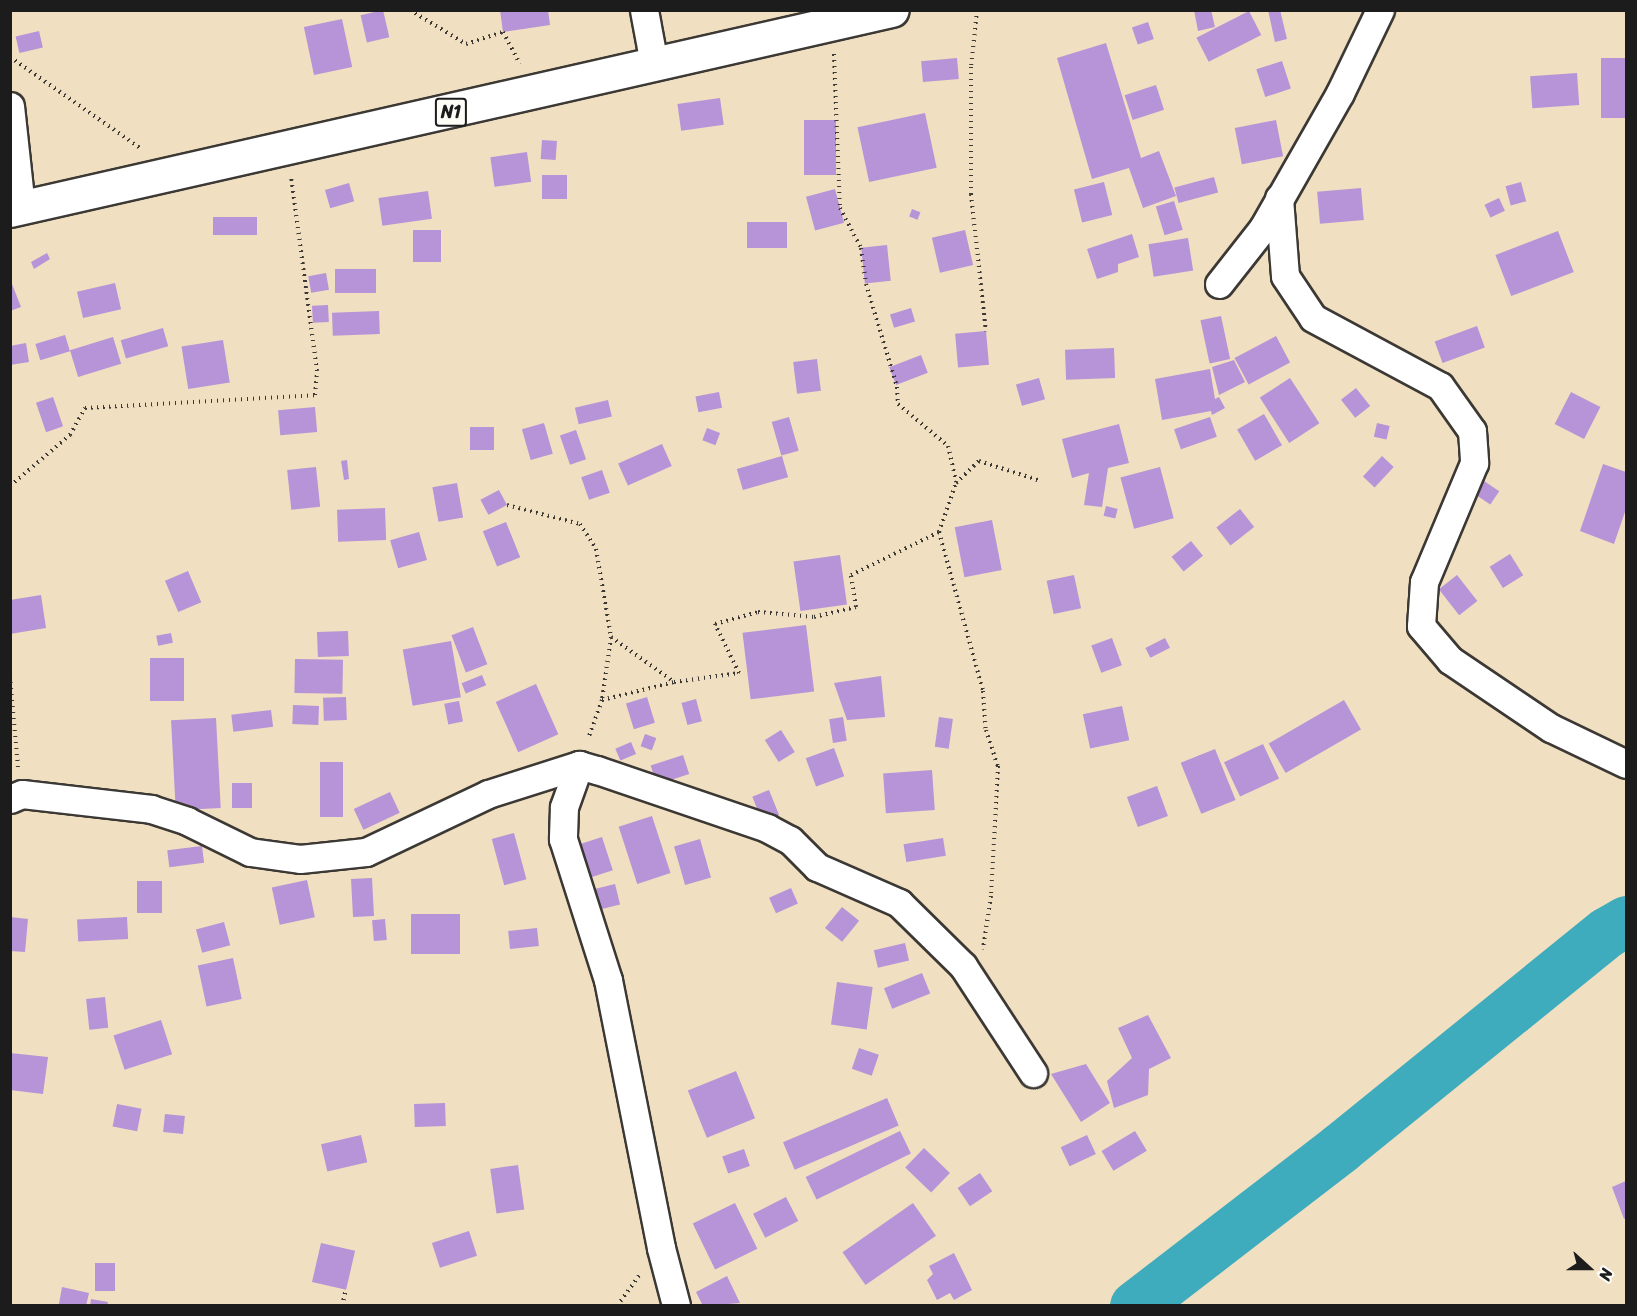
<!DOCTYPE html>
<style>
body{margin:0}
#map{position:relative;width:1637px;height:1316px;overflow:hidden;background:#f0dfc0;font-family:Sriracha,sans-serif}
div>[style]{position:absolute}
.river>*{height:51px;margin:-25.5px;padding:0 25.5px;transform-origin:25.5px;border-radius:25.5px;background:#3eacbd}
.building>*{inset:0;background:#b793d8;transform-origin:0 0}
.path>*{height:4px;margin-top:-2px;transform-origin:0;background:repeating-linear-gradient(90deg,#3c3935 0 1.5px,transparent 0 6px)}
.roads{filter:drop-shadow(2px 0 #3c3935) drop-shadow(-2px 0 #3c3935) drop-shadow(0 2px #3c3935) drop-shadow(0 -2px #3c3935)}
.minor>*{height:27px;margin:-13.5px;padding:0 13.5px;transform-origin:13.5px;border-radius:13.5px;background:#fff}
.trunk>*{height:33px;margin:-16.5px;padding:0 16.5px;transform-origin:16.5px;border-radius:16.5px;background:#fff}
span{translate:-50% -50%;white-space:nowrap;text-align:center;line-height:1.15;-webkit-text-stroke:4.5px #fdfcf7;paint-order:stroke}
.shield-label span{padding:2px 4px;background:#fdfcf7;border:2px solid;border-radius:4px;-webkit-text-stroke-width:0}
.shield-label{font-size:18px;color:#1c1c1c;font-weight:700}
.frame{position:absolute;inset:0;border:12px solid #1c1c1c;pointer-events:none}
.north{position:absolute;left:1559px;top:1238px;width:60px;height:60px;-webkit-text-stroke:4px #fdfcf7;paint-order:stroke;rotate:111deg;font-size:16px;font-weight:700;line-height:24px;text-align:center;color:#1c1c1c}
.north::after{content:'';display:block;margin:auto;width:21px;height:27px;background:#1c1c1c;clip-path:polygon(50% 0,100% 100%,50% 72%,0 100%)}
</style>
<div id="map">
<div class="river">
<i style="left:1135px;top:1306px;width:259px;rotate:-37.6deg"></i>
<i style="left:1340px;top:1148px;width:343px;rotate:-39deg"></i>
<i style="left:1607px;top:932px;width:22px;rotate:-30deg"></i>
</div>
<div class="building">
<i style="left:383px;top:10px;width:28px;height:23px;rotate:77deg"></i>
<i style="clip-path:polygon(500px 10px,548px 10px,550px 25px,503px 32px)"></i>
<i style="clip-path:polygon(1194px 10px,1211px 10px,1215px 27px,1198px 31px)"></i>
<i style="clip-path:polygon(1268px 10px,1280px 10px,1287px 39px,1275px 42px)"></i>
<i style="left:1249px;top:11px;width:27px;height:59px;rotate:63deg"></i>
<i style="left:342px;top:19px;width:49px;height:39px;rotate:78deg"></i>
<i style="left:1148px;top:22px;width:18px;height:17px;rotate:71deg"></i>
<i style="left:39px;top:31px;width:17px;height:24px;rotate:77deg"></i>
<i style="clip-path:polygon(1106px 43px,1141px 158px,1159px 151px,1176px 196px,1143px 208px,1129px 168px,1092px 179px,1057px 58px)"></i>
<i style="left:957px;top:58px;width:21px;height:36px;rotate:85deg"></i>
<i style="left:1601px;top:58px;width:25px;height:60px"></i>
<i style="left:1282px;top:61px;width:29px;height:27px;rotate:72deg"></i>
<i style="left:1577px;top:73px;width:32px;height:47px;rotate:86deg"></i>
<i style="left:1156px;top:85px;width:26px;height:33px;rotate:72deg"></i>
<i style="left:720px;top:98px;width:27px;height:43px;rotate:82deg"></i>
<i style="left:925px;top:113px;width:56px;height:69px;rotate:78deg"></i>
<i style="left:804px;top:120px;width:32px;height:55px"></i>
<i style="left:1276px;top:120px;width:37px;height:42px;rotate:79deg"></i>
<i style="left:542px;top:140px;width:15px;height:19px;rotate:4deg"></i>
<i style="left:527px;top:152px;width:30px;height:37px;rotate:82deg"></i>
<i style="left:542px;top:175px;width:25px;height:24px"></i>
<i style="left:1214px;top:177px;width:16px;height:41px;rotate:75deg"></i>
<i style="left:1104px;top:182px;width:34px;height:31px;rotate:76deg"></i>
<i style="left:1521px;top:182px;width:20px;height:16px;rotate:75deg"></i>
<i style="left:349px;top:183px;width:19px;height:25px;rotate:74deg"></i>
<i style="left:1361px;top:188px;width:32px;height:44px;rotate:85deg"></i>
<i style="left:835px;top:189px;width:35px;height:30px;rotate:75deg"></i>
<i style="left:428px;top:191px;width:28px;height:50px;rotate:82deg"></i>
<i style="left:1499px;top:198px;width:14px;height:16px;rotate:65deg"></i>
<i style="left:1174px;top:201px;width:30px;height:19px;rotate:73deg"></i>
<i style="left:912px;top:209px;width:9px;height:8px;rotate:21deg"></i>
<i style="left:257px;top:217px;width:18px;height:44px;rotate:90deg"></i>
<i style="left:747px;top:222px;width:40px;height:26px"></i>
<i style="left:413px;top:230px;width:28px;height:32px"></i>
<i style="left:965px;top:230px;width:36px;height:34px;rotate:77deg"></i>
<i style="left:1558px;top:231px;width:44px;height:67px;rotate:69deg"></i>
<i style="clip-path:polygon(1132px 234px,1139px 257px,1118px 264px,1118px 272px,1097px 279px,1087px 249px)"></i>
<i style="left:1188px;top:238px;width:33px;height:40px;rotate:81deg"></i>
<i style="left:887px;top:245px;width:36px;height:26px;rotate:84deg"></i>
<i style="clip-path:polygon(47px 253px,50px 259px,34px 269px,31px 262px)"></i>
<i style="left:376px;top:269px;width:24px;height:41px;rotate:90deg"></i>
<i style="left:326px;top:273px;width:17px;height:18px;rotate:80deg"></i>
<i style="clip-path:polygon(10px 279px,21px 307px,10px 311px)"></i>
<i style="left:115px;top:283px;width:27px;height:39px;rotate:77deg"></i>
<i style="left:328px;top:305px;width:17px;height:16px;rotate:87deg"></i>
<i style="left:911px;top:308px;width:14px;height:22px;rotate:73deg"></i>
<i style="left:379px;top:311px;width:23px;height:47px;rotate:88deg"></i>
<i style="left:1221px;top:316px;width:44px;height:21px;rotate:78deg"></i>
<i style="left:1477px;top:326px;width:23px;height:45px;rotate:70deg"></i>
<i style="left:163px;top:328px;width:19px;height:44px;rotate:74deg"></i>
<i style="left:986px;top:331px;width:34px;height:31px;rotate:85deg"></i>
<i style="left:65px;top:335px;width:17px;height:31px;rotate:73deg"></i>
<i style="left:1276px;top:336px;width:30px;height:47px;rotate:62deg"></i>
<i style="left:113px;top:337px;width:28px;height:45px;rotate:73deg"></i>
<i style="left:223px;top:340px;width:43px;height:42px;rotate:81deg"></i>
<i style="clip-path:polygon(26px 343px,29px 362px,10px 365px,10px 346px)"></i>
<i style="left:1114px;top:348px;width:30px;height:49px;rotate:88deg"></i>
<i style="left:921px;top:355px;width:19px;height:34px;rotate:69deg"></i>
<i style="left:817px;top:359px;width:32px;height:24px;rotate:83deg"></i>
<i style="clip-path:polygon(1234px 360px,1245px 382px,1219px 395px,1212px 367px)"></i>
<i style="clip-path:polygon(1210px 369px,1215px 399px,1219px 397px,1225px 408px,1212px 415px,1211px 411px,1162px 420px,1155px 379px)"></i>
<i style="left:1039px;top:378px;width:22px;height:24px;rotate:74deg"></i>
<i style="left:1290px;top:378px;width:54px;height:36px;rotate:57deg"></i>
<i style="left:1356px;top:388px;width:23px;height:19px;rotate:52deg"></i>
<i style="left:719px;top:392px;width:16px;height:24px;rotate:79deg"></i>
<i style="left:1571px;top:392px;width:33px;height:36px;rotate:27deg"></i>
<i style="left:53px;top:397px;width:31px;height:18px;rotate:71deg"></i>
<i style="left:608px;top:400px;width:17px;height:34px;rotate:77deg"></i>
<i style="left:315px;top:407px;width:25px;height:37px;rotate:85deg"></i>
<i style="left:1264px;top:414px;width:36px;height:31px;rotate:60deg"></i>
<i style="left:789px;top:417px;width:35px;height:18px;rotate:74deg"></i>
<i style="left:1210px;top:417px;width:21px;height:38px;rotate:71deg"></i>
<i style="left:544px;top:423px;width:32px;height:23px;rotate:74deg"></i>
<i style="left:1377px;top:423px;width:13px;height:14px;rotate:13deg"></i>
<i style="clip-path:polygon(1119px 424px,1129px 463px,1108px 468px,1102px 507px,1084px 505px,1089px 473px,1072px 478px,1062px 439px)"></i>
<i style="left:470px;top:427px;width:24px;height:23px"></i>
<i style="left:707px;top:428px;width:14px;height:13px;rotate:21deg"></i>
<i style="left:576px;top:430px;width:31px;height:17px;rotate:71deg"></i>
<i style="left:662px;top:444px;width:24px;height:48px;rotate:66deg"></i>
<i style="left:782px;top:456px;width:22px;height:47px;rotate:74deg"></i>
<i style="left:1382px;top:456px;width:16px;height:28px;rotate:43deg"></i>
<i style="clip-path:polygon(347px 460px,349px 479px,344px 480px,341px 461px)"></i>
<i style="clip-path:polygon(1603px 464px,1626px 472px,1626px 509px,1614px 544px,1580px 531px)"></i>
<i style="left:316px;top:467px;width:40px;height:29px;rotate:84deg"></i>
<i style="left:1160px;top:467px;width:53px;height:41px;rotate:75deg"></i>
<i style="left:602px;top:470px;width:24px;height:22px;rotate:71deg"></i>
<i style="left:1481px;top:479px;width:22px;height:16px;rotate:34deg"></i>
<i style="left:457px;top:483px;width:35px;height:25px;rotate:80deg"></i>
<i style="left:499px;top:490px;width:17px;height:21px;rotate:62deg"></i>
<i style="left:1106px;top:506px;width:12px;height:10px;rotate:14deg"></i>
<i style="left:385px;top:508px;width:32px;height:48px;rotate:88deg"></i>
<i style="left:1240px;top:509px;width:23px;height:30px;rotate:52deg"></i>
<i style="left:992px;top:520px;width:51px;height:38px;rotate:79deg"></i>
<i style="left:506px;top:522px;width:38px;height:25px;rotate:68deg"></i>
<i style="left:419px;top:532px;width:29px;height:30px;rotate:74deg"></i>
<i style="left:1191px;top:541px;width:19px;height:25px;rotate:51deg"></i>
<i style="left:1510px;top:554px;width:25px;height:24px;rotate:58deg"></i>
<i style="left:840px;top:555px;width:50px;height:47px;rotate:82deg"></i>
<i style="left:188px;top:571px;width:34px;height:25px;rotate:67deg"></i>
<i style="left:1074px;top:575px;width:34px;height:28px;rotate:78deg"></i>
<i style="left:1457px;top:575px;width:33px;height:23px;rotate:52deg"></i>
<i style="clip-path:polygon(41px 595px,46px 628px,10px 634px,10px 600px)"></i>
<i style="left:806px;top:625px;width:67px;height:64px;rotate:83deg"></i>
<i style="left:473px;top:627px;width:40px;height:23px;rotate:69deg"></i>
<i style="left:348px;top:631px;width:25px;height:31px;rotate:88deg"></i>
<i style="left:171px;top:633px;width:10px;height:15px;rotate:79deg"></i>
<i style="left:1112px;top:638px;width:29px;height:22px;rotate:70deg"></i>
<i style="left:1165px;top:638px;width:11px;height:22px;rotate:63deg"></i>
<i style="left:451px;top:641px;width:57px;height:49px;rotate:80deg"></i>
<i style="left:184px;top:658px;width:43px;height:34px;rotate:90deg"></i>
<i style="left:295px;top:659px;width:48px;height:34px;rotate:1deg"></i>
<i style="left:482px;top:675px;width:11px;height:22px;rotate:68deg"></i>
<i style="clip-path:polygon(881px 676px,885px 717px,847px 720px,834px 683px)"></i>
<i style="left:536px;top:684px;width:55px;height:44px;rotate:66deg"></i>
<i style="left:346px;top:697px;width:23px;height:23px;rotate:88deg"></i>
<i style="left:647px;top:697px;width:27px;height:22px;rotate:73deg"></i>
<i style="left:696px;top:699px;width:23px;height:15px;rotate:75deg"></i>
<i style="left:1344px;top:700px;width:34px;height:87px;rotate:60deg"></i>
<i style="left:459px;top:701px;width:21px;height:15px;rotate:79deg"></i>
<i style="left:293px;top:705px;width:26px;height:19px;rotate:2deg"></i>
<i style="left:1122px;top:706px;width:35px;height:40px;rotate:78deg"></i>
<i style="left:271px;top:710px;width:17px;height:40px;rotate:83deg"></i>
<i style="left:843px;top:717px;width:24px;height:14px;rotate:81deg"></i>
<i style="left:939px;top:717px;width:14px;height:30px;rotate:8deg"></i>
<i style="left:216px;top:718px;width:90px;height:45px;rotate:87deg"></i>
<i style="left:781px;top:730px;width:26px;height:19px;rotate:58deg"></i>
<i style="left:645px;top:734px;width:12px;height:13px;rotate:20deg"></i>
<i style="left:631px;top:742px;width:13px;height:17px;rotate:67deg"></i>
<i style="left:1263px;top:744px;width:38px;height:43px;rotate:65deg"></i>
<i style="left:834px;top:748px;width:30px;height:30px;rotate:70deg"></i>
<i style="left:1215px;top:749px;width:55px;height:37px;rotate:68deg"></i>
<i style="left:683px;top:755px;width:20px;height:34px;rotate:72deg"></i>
<i style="left:320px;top:762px;width:23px;height:55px"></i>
<i style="left:932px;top:770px;width:40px;height:49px;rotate:86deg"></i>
<i style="left:252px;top:783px;width:25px;height:20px;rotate:90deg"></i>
<i style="left:1157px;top:786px;width:32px;height:32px;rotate:70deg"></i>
<i style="left:769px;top:790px;width:27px;height:18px;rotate:68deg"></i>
<i style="left:390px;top:792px;width:23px;height:40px;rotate:65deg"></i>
<i style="left:652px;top:816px;width:60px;height:35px;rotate:72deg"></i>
<i style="left:514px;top:833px;width:48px;height:23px;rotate:75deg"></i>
<i style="left:602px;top:837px;width:35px;height:30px;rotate:72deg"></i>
<i style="left:943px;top:838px;width:18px;height:40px;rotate:81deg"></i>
<i style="left:700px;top:839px;width:40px;height:27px;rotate:74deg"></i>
<i style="left:202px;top:846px;width:17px;height:35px;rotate:83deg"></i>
<i style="left:372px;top:878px;width:38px;height:21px;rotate:87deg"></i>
<i style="left:307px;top:880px;width:38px;height:36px;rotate:78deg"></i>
<i style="left:137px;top:881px;width:25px;height:32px"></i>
<i style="left:615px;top:884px;width:21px;height:23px;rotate:76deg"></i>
<i style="left:791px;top:888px;width:17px;height:24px;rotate:66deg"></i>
<i style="left:842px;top:907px;width:22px;height:27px;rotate:39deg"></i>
<i style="left:411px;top:914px;width:49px;height:40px"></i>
<i style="clip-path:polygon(10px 917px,28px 919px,25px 952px,10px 951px)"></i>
<i style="left:127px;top:917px;width:22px;height:50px;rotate:87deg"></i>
<i style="left:385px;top:919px;width:21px;height:13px;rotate:85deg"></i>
<i style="left:224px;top:922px;width:24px;height:29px;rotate:75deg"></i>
<i style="left:537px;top:928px;width:18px;height:29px;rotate:84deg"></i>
<i style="left:905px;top:943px;width:18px;height:32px;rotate:77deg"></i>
<i style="left:233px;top:958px;width:42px;height:36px;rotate:78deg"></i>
<i style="left:922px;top:973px;width:22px;height:41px;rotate:68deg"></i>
<i style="left:837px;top:982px;width:36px;height:43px;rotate:8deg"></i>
<i style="left:105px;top:997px;width:31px;height:19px;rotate:84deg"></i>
<i style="clip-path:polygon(1148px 1015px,1171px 1058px,1149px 1069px,1148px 1095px,1114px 1108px,1107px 1081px,1132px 1058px,1118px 1028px)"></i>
<i style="left:161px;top:1020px;width:36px;height:50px;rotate:72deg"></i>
<i style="left:859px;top:1048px;width:21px;height:22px;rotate:19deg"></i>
<i style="clip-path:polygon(10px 1053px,48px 1057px,43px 1094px,10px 1090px)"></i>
<i style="clip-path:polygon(1086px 1064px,1110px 1103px,1081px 1122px,1051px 1074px)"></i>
<i style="left:736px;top:1071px;width:51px;height:52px;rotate:68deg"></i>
<i style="left:887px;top:1098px;width:30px;height:113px;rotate:67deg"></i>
<i style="left:445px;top:1103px;width:23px;height:31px;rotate:88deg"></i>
<i style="left:117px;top:1104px;width:25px;height:23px;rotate:11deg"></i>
<i style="left:165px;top:1114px;width:20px;height:18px;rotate:6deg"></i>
<i style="left:900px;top:1131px;width:25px;height:105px;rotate:64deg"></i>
<i style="left:1135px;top:1131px;width:23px;height:39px;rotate:59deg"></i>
<i style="left:361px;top:1135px;width:28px;height:41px;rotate:77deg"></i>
<i style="left:1087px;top:1135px;width:21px;height:29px;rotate:65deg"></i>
<i style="left:924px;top:1148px;width:36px;height:27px;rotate:44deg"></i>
<i style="left:744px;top:1149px;width:18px;height:23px;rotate:71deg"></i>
<i style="left:518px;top:1165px;width:45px;height:28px;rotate:82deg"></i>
<i style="left:980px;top:1173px;width:22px;height:27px;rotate:56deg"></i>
<i style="clip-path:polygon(1626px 1181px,1626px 1218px,1624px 1219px,1612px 1187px)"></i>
<i style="left:786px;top:1197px;width:27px;height:37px;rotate:63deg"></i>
<i style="left:735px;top:1203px;width:51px;height:47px;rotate:64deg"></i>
<i style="left:913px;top:1203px;width:40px;height:86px;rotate:55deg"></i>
<i style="left:469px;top:1231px;width:26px;height:39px;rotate:72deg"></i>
<i style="left:321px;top:1243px;width:35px;height:40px;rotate:13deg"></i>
<i style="clip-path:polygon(954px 1253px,972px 1290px,954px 1300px,950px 1293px,937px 1300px,927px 1280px,933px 1274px,929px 1266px)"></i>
<i style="left:115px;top:1263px;width:28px;height:20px;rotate:90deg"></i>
<i style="clip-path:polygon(727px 1276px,740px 1303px,703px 1306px,696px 1292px)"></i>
<i style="clip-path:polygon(62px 1287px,89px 1293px,86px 1306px,59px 1304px)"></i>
<i style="clip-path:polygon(91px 1299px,108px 1302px,107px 1306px,90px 1306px)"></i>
</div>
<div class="path">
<i style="left:410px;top:10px;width:66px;rotate:31.3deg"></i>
<i style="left:466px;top:44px;width:39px;rotate:-18deg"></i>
<i style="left:503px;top:32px;width:36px;rotate:62deg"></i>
<i style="left:977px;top:10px;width:57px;rotate:96deg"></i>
<i style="left:971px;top:67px;width:127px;rotate:90deg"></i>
<i style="left:971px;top:194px;width:138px;rotate:83.8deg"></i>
<i style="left:834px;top:54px;width:154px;rotate:87.8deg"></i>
<i style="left:840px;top:208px;width:45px;rotate:62.3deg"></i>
<i style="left:861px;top:248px;width:36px;rotate:82deg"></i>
<i style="left:866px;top:284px;width:108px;rotate:73.2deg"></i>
<i style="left:897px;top:387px;width:17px;rotate:87deg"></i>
<i style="left:898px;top:404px;width:65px;rotate:40deg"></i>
<i style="left:948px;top:446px;width:37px;rotate:77deg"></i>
<i style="left:10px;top:57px;width:159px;rotate:35deg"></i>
<i style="left:10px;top:486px;width:79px;rotate:-40.4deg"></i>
<i style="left:70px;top:435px;width:31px;rotate:-61deg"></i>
<i style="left:85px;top:408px;width:230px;rotate:-3.2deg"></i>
<i style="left:315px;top:395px;width:24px;rotate:-85deg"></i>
<i style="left:317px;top:371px;width:196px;rotate:-97.6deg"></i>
<i style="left:507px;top:505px;width:75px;rotate:14.6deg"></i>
<i style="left:580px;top:524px;width:30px;rotate:57deg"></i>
<i style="left:596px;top:549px;width:89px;rotate:80.3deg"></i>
<i style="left:611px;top:637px;width:64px;rotate:98.1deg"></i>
<i style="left:602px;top:700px;width:41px;rotate:109.7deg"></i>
<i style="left:939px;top:532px;width:165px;rotate:74.5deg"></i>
<i style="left:983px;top:691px;width:39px;rotate:86deg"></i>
<i style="left:986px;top:730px;width:38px;rotate:72deg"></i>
<i style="left:998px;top:766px;width:130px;rotate:93.1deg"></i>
<i style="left:991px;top:896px;width:54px;rotate:98.6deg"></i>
<i style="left:611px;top:637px;width:77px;rotate:35.5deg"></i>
<i style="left:10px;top:676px;width:92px;rotate:85deg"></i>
<i style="left:602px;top:700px;width:74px;rotate:-14deg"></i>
<i style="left:674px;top:682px;width:66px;rotate:-7.9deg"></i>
<i style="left:739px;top:673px;width:55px;rotate:-116.1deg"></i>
<i style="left:715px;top:624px;width:45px;rotate:-15.6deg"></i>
<i style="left:758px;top:612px;width:56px;rotate:5.1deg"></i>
<i style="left:814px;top:617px;width:43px;rotate:-13.4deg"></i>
<i style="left:856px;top:607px;width:32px;rotate:-99deg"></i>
<i style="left:851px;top:575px;width:98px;rotate:-26deg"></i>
<i style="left:939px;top:532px;width:52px;rotate:-70.9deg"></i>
<i style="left:956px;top:483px;width:32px;rotate:-44deg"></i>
<i style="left:979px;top:461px;width:65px;rotate:17.9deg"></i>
<i style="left:342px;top:1306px;width:17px;rotate:-77deg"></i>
<i style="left:617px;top:1306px;width:39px;rotate:-54deg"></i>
</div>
<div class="roads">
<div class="minor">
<i style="left:644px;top:10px;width:55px;rotate:79.5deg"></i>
<i style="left:10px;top:106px;width:103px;rotate:83.8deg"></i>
<i style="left:1279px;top:198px;width:78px;rotate:85.6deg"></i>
<i style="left:1285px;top:276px;width:50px;rotate:56.3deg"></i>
<i style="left:1313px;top:318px;width:144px;rotate:28.2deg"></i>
<i style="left:1440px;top:386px;width:55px;rotate:54.6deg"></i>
<i style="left:1472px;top:431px;width:32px;rotate:86deg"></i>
<i style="left:1474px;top:463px;width:129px;rotate:112.8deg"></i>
<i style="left:1424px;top:582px;width:44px;rotate:93.9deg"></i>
<i style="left:1421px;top:626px;width:45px;rotate:49.5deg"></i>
<i style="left:1450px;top:660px;width:122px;rotate:34deg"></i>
<i style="left:1551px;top:728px;width:83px;rotate:25.6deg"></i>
<i style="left:1219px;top:284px;width:71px;rotate:-51.8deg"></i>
<i style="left:1263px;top:228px;width:155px;rotate:-60.3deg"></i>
<i style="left:1340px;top:93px;width:92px;rotate:-64.3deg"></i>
<i style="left:579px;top:765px;width:45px;rotate:109.7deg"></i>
<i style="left:564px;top:807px;width:32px;rotate:92deg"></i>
<i style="left:563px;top:839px;width:148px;rotate:72.3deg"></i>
<i style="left:608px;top:980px;width:273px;rotate:78.8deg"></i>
<i style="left:661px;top:1248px;width:59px;rotate:75.3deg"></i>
<i style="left:10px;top:799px;width:13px;rotate:-23deg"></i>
<i style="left:22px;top:794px;width:130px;rotate:6.6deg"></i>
<i style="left:151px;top:809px;width:38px;rotate:18deg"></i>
<i style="left:187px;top:821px;width:70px;rotate:26.2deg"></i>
<i style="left:250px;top:852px;width:50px;rotate:8deg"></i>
<i style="left:300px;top:859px;width:66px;rotate:-6.1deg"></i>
<i style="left:366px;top:852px;width:135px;rotate:-25.4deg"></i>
<i style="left:488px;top:794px;width:96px;rotate:-17.7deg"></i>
<i style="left:579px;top:765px;width:19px;rotate:16deg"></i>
<i style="left:597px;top:770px;width:180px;rotate:18.8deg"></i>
<i style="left:767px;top:828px;width:26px;rotate:28deg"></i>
<i style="left:790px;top:840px;width:38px;rotate:45deg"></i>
<i style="left:817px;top:867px;width:90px;rotate:23.7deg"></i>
<i style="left:899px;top:903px;width:90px;rotate:44.5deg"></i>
<i style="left:963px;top:966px;width:128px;rotate:56.8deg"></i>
</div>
<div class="trunk">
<i style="left:10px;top:210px;width:904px;rotate:-12.78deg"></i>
</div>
</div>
<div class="shield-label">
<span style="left:451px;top:112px">N1</span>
</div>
<div class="frame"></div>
<div class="north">N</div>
</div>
